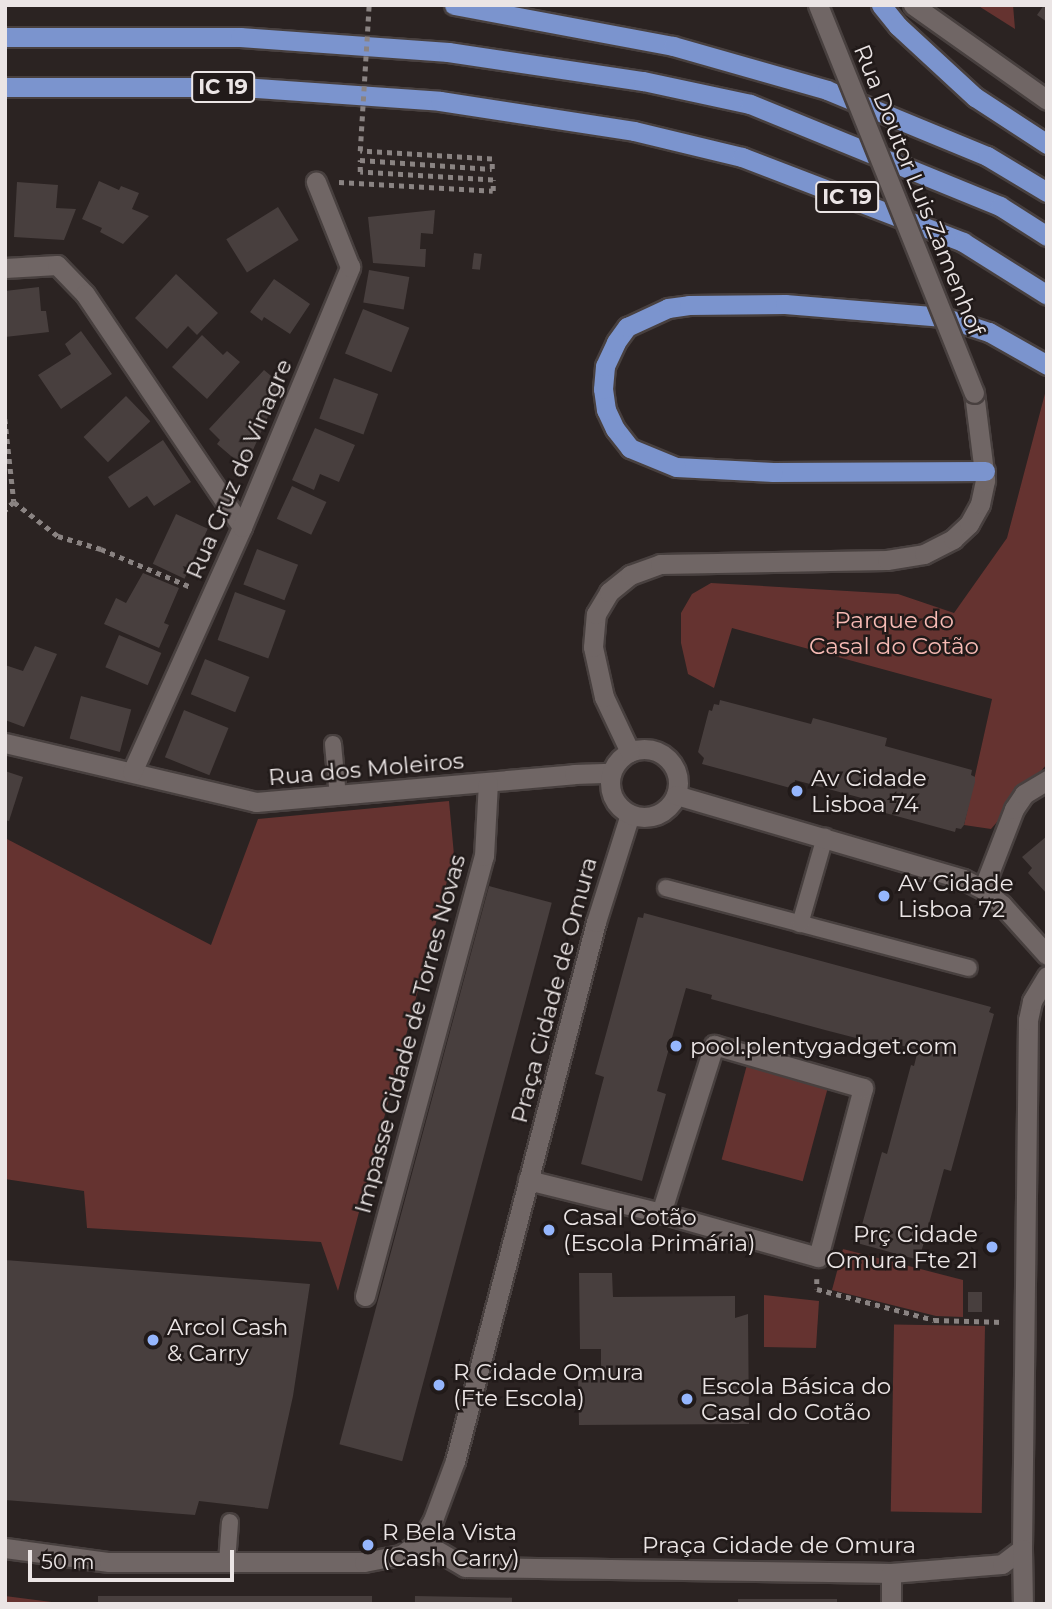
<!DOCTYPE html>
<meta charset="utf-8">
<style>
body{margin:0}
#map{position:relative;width:1052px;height:1609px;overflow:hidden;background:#2b2322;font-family:Montserrat,sans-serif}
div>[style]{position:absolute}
.green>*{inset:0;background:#653330;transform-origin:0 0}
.building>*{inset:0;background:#483f3e;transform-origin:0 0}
.path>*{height:4.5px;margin-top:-2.25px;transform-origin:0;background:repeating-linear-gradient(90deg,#8a8382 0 5px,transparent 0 10px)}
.roads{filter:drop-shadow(2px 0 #48403f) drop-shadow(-2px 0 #48403f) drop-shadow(0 2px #48403f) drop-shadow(0 -2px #48403f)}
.service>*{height:16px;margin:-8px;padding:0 8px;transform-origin:8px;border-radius:8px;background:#706665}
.minor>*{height:19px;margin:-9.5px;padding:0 9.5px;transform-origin:9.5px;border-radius:9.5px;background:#706665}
.tertiary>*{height:19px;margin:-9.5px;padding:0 9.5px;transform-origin:9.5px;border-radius:9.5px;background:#706665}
.tertiary>.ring{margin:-9.5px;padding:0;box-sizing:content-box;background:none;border:19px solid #706665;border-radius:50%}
.trunk>*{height:19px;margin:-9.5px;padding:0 9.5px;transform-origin:9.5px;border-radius:9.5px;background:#7b94ce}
.path-bridge>*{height:4.5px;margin-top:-2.25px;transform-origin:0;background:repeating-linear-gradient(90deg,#8a8382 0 5px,transparent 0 10px)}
.bridges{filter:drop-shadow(2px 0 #48403f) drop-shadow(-2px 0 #48403f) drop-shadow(0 2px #48403f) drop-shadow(0 -2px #48403f)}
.tertiary-bridge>*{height:19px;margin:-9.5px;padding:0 9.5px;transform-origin:9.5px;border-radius:9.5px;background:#706665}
.dots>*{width:19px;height:19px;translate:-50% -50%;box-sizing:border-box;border:4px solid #211a19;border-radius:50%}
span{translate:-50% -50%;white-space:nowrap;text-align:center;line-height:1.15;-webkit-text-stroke:5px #211a19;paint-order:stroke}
.shield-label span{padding:2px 5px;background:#211a19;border:2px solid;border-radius:5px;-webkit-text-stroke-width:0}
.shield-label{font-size:21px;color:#ebe5e5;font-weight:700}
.street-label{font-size:23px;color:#ebe5e5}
.park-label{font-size:23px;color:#f6bab4}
.poi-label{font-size:23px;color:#ebe5e5}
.left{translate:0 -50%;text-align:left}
.right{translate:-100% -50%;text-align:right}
.frame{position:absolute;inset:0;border:7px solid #ebe5e5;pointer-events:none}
.scale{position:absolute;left:28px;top:1550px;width:206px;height:32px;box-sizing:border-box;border:4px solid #ebe5e5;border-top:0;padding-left:9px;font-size:21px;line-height:24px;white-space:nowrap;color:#ebe5e5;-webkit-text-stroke:5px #211a19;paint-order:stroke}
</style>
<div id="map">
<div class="green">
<i style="clip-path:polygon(977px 5px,1013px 5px,1015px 29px)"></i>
<i style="clip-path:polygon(1047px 386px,1047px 764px,991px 829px,964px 825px,992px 699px,732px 628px,714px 688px,688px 674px,681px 643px,681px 613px,692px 594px,711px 583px,898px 594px,954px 613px,1007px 538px)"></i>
<i style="clip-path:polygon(449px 801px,454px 855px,338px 1291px,321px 1242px,87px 1228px,84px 1191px,5px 1179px,5px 838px,211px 945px,258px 819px)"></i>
<i style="left:748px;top:1061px;width:84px;height:102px;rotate:15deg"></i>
<i style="clip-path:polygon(843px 1249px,963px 1280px,963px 1317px,936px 1316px,832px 1290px)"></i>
<i style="clip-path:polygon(764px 1295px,819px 1301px,816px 1348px,764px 1347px)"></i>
<i style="left:985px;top:1326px;width:187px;height:91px;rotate:91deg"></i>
<i style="clip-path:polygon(5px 1596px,67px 1604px,5px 1604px)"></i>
</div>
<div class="building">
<i style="clip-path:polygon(1044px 5px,1047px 5px,1047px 22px,1037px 15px)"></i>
<i style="clip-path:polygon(99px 181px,119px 190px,121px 186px,139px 193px,132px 209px,149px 216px,123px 244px,100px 232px,102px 228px,82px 219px)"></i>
<i style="clip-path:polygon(17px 182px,58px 185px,56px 208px,76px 209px,64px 240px,14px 237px)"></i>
<i style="left:278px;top:207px;width:39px;height:61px;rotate:58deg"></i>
<i style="clip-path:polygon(435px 210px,433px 234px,421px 233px,420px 249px,426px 249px,425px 267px,373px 263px,368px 217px)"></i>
<i style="left:474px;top:253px;width:8px;height:16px;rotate:7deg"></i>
<i style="left:369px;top:270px;width:41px;height:33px;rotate:10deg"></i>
<i style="clip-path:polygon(176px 274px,218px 313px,197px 335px,188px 326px,167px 349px,135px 318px)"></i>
<i style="clip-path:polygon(274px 279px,310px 304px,290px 334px,264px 317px,262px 321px,250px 312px)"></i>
<i style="clip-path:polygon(39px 287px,41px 311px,46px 311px,49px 332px,5px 337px,5px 291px)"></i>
<i style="left:363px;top:309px;width:50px;height:48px;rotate:22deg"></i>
<i style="clip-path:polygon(81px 331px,112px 374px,61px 409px,38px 375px,71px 354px,65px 344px)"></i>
<i style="clip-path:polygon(202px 335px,223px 355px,227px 351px,240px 362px,207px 399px,172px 367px)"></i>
<i style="clip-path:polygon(264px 370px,282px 385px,245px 468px,217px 444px,220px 440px,209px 429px)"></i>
<i style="left:334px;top:378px;width:47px;height:43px;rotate:20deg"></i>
<i style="left:126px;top:396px;width:35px;height:59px;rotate:46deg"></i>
<i style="clip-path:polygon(315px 428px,355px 445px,339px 482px,320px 474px,314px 490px,292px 480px)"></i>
<i style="clip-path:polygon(163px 440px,191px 482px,154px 506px,147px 496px,129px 508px,108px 477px)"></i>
<i style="left:292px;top:486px;width:38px;height:36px;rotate:25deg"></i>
<i style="left:176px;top:514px;width:35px;height:55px;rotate:25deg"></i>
<i style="left:257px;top:549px;width:44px;height:38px;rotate:21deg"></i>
<i style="clip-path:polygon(143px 573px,179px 588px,164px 623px,169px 625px,159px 648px,104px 624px,116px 598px,126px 603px)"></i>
<i style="left:235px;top:592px;width:54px;height:51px;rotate:20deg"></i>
<i style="left:119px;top:635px;width:46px;height:35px;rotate:23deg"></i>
<i style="clip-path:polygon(35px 646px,57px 654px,24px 727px,5px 720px,5px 665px,23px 671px)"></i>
<i style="left:205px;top:659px;width:48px;height:38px;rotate:22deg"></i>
<i style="left:81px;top:696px;width:52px;height:44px;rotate:15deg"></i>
<i style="clip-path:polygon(720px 700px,811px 724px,813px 718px,887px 738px,885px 746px,972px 770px,971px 775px,975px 777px,975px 782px,964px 825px,961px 829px,956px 828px,955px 832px,867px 808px,869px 800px,795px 780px,794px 789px,702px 764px,704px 758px,698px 752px,709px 710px,712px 711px,714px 704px,719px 705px)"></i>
<i style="left:184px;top:710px;width:48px;height:51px;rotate:22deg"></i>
<i style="clip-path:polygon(5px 771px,23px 777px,9px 821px,5px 820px)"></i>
<i style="clip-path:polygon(1047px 836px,1047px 894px,1028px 873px,1032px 868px,1022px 857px)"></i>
<i style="left:489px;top:886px;width:65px;height:578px;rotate:15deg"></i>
<i style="clip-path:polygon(644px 913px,991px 1007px,989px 1012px,994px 1014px,951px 1171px,944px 1169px,919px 1260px,857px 1243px,882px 1152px,887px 1154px,911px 1065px,914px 1066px,918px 1050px,888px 1042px,887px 1046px,825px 1030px,711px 999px,712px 995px,686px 988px,657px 1091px,666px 1094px,642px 1181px,581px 1164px,604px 1077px,595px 1074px,638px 917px,643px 918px)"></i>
<i style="clip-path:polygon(5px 1260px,310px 1284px,293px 1396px,268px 1509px,199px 1501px,195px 1515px,5px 1500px)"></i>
<i style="clip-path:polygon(579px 1273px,612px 1273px,613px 1297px,735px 1296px,735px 1318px,748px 1314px,749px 1424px,579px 1425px,578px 1376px,601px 1376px,601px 1349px,580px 1349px)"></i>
<i style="left:968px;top:1292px;width:14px;height:20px"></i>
<i style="left:98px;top:1596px;width:274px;height:8px"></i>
<i style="left:415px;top:1596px;width:97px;height:8px;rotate:1deg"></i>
<i style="left:738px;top:1599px;width:99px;height:5px"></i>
</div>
<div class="path">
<i style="left:5px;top:419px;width:83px;rotate:83.8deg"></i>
<i style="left:14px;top:502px;width:13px;rotate:135deg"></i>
<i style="left:14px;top:502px;width:56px;rotate:37.7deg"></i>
<i style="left:58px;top:536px;width:45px;rotate:16.8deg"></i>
<i style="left:101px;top:549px;width:98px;rotate:22.9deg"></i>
<i style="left:817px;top:1279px;width:10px;rotate:90deg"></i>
<i style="left:817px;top:1289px;width:121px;rotate:14.8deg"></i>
<i style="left:934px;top:1320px;width:70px;rotate:1.6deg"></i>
</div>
<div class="roads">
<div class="service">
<i style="left:333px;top:744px;width:53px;rotate:84.6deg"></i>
<i style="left:666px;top:888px;width:313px;rotate:14.8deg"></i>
<i style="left:800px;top:924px;width:91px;rotate:-74deg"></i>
<i style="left:227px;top:1562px;width:40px;rotate:-85.7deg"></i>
</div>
<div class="minor">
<i style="left:913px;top:5px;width:164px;rotate:35.3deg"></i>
<i style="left:5px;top:268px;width:52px;rotate:-3.3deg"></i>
<i style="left:57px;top:265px;width:40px;rotate:46deg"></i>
<i style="left:85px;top:294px;width:281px;rotate:56deg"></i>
<i style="left:5px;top:743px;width:258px;rotate:13.2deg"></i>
<i style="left:256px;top:802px;width:319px;rotate:-5deg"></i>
<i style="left:574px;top:774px;width:37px;rotate:-2deg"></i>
<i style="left:132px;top:772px;width:269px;rotate:-65.8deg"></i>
<i style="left:242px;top:527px;width:282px;rotate:-67.4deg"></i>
<i style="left:350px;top:267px;width:92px;rotate:-111.8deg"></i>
<i style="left:983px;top:889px;width:86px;rotate:-68.8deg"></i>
<i style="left:1014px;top:809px;width:18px;rotate:-56deg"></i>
<i style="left:1024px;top:794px;width:27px;rotate:-31deg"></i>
<i style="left:528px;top:1180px;width:137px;rotate:13.9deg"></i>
<i style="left:661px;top:1213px;width:163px;rotate:15.7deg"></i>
<i style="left:818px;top:1257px;width:175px;rotate:-75.1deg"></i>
<i style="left:863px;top:1088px;width:155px;rotate:-163.9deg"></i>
<i style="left:714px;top:1045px;width:176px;rotate:107.5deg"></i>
<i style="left:365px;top:1296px;width:456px;rotate:-74.9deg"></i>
<i style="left:484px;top:856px;width:73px;rotate:-86.9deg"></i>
<i style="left:421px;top:1541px;width:51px;rotate:30.6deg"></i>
<i style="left:465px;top:1567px;width:426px;rotate:0.8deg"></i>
<i style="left:891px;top:1573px;width:111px;rotate:-4.6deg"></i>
<i style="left:1002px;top:1564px;width:25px;rotate:-37deg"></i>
<i style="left:1022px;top:1549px;width:529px;rotate:-89.35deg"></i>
<i style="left:1028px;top:1020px;width:19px;rotate:-78deg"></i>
<i style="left:1032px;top:1001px;width:29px;rotate:-59deg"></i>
<i style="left:5px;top:1548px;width:105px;rotate:7.7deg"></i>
<i style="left:109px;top:1562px;width:255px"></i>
<i style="left:364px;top:1562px;width:38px;rotate:-11deg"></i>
<i style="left:401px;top:1555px;width:24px;rotate:-35deg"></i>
<i style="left:421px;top:1541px;width:24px;rotate:-60deg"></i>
<i style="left:433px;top:1520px;width:63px;rotate:-69.6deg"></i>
<i style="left:455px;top:1461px;width:557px;rotate:-75.34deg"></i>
<i style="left:596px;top:922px;width:113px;rotate:-72.5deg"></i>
<i style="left:1022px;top:1549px;width:55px;rotate:89deg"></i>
<i style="left:891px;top:1604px;width:31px;rotate:-90deg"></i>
</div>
<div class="tertiary">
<i class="ring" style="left:610px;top:749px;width:49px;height:49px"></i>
<i style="left:630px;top:752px;width:61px;rotate:-115.3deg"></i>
<i style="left:604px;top:697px;width:51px;rotate:-102.4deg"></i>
<i style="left:593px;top:647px;width:33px;rotate:-85deg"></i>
<i style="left:596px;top:614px;width:26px;rotate:-59deg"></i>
<i style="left:609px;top:592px;width:27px;rotate:-39deg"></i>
<i style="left:630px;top:575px;width:32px;rotate:-20deg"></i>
<i style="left:660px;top:564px;width:227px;rotate:-1deg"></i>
<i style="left:887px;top:560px;width:37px;rotate:-9deg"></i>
<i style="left:924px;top:554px;width:33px;rotate:-27deg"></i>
<i style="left:953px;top:539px;width:22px;rotate:-43deg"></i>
<i style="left:969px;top:524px;width:23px;rotate:-61deg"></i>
<i style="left:980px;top:504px;width:25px;rotate:-78deg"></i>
<i style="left:985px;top:480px;width:88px;rotate:-97.2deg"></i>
<i style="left:676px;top:795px;width:299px;rotate:16.3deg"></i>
<i style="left:963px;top:879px;width:22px;rotate:27deg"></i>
<i style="left:983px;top:889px;width:25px;rotate:40deg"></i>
<i style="left:1002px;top:905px;width:67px;rotate:48deg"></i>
</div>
<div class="trunk">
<i style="left:454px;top:5px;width:223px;rotate:10.6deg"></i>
<i style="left:673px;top:46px;width:160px;rotate:15.9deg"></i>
<i style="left:827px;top:90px;width:173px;rotate:22.4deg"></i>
<i style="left:987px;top:156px;width:70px;rotate:31deg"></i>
<i style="left:881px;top:5px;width:27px;rotate:51deg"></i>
<i style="left:898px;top:26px;width:105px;rotate:42.7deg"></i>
<i style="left:975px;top:97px;width:86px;rotate:33.1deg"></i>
<i style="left:5px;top:37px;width:235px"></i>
<i style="left:240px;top:37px;width:209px;rotate:4.1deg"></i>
<i style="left:448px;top:52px;width:197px;rotate:8.5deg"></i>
<i style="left:643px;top:81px;width:109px;rotate:12.1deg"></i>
<i style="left:750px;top:104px;width:270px;rotate:22.2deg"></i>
<i style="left:1000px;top:206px;width:56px;rotate:32.6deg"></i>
<i style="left:5px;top:87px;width:237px"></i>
<i style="left:242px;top:87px;width:198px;rotate:4deg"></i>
<i style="left:440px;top:101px;width:196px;rotate:8.8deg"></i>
<i style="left:634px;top:131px;width:111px;rotate:13.5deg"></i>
<i style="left:742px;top:157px;width:237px;rotate:21deg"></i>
<i style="left:963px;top:242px;width:99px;rotate:32.2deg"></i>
<i style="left:985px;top:471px;width:212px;rotate:179.7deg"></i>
<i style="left:773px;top:472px;width:97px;rotate:-177deg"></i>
<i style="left:676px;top:467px;width:50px;rotate:-157.6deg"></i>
<i style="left:630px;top:448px;width:24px;rotate:-128deg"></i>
<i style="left:615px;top:429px;width:21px;rotate:-115deg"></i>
<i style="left:606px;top:410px;width:21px;rotate:-98deg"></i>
<i style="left:603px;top:389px;width:23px;rotate:-85deg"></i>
<i style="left:605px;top:366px;width:26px;rotate:-65deg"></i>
<i style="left:616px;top:342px;width:19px;rotate:-54deg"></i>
<i style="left:627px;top:327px;width:45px;rotate:-24.9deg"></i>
<i style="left:668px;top:308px;width:21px;rotate:-8deg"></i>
<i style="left:689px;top:305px;width:96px;rotate:-0.6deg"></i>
<i style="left:785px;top:304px;width:159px;rotate:4.7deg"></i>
<i style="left:943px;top:317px;width:48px;rotate:18.1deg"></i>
<i style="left:989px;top:332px;width:67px;rotate:29.6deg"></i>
</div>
</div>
<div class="path-bridge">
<i style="left:339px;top:182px;width:154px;rotate:3.3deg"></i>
<i style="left:493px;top:191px;width:11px;rotate:-90deg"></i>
<i style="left:493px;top:180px;width:133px;rotate:-176.6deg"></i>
<i style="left:360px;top:172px;width:12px;rotate:-90deg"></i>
<i style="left:360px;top:160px;width:132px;rotate:3.9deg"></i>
<i style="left:492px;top:169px;width:10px;rotate:-90deg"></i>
<i style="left:492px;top:159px;width:132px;rotate:-176.5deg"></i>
<i style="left:360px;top:151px;width:146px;rotate:-86.5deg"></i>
</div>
<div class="bridges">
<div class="tertiary-bridge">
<i style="left:818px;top:5px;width:418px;rotate:68.1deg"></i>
</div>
</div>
<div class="dots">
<i style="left:797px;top:791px;background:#95b6fd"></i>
<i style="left:884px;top:896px;background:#95b6fd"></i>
<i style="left:676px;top:1046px;background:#95b6fd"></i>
<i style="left:549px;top:1230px;background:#95b6fd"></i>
<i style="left:992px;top:1247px;background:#95b6fd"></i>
<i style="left:153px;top:1340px;background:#95b6fd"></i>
<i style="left:439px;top:1385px;background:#95b6fd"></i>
<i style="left:687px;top:1399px;background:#95b6fd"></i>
<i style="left:368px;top:1545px;background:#95b6fd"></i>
</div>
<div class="shield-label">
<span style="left:223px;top:87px">IC 19</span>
<span style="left:847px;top:197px">IC 19</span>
</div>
<div class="street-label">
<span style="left:919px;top:190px;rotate:68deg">Rua Doutor Luis Zamenhof</span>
<span style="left:239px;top:469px;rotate:-67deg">Rua Cruz do Vinagre</span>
<span style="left:366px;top:769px;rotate:-5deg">Rua dos Moleiros</span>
<span style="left:554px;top:990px;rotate:-75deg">Praça Cidade de Omura</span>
<span style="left:410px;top:1034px;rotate:-75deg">Impasse Cidade de Torres Novas</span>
<span style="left:779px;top:1545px">Praça Cidade de Omura</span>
</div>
<div class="park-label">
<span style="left:894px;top:633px">Parque do<br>Casal do Cotão</span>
</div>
<div class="poi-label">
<span class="left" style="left:811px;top:791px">Av Cidade<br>Lisboa 74</span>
<span class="left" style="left:898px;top:896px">Av Cidade<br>Lisboa 72</span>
<span class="left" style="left:690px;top:1046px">pool.plentygadget.com</span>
<span class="left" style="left:563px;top:1230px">Casal Cotão<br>(Escola Primária)</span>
<span class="right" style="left:978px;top:1247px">Prç Cidade<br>Omura Fte 21</span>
<span class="left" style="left:167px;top:1340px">Arcol Cash<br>&amp; Carry</span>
<span class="left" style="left:453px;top:1385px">R Cidade Omura<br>(Fte Escola)</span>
<span class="left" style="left:701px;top:1399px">Escola Básica do<br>Casal do Cotão</span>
<span class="left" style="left:382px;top:1545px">R Bela Vista<br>(Cash Carry)</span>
</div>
<div class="frame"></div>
<div class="scale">50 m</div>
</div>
